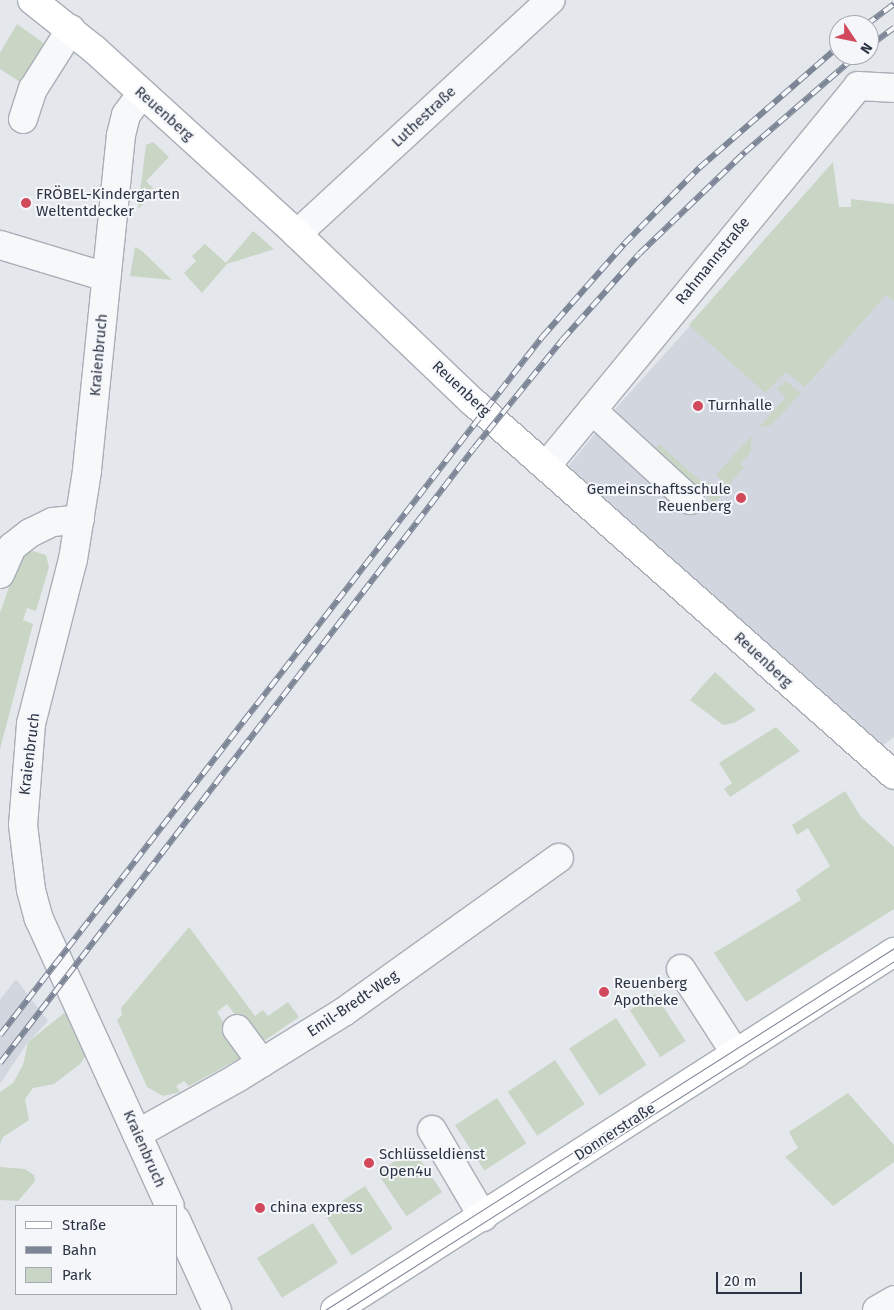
<!DOCTYPE html>
<meta charset="utf-8">
<style>
body{margin:0}
#map{position:relative;width:894px;height:1310px;overflow:hidden;background:#e4e7ec;font-family:"Fira Sans",sans-serif}
div>[style]{position:absolute}
.built>*{inset:0;background:#d2d6de}
.green>*{inset:0;background:#c9d6c5;transform-origin:0 0}
.roads{filter:drop-shadow(1px 0 #a9aeb7) drop-shadow(-1px 0 #a9aeb7) drop-shadow(0 1px #a9aeb7) drop-shadow(0 -1px #a9aeb7)}
.minor>*{height:28px;margin:-14px;padding:0 14px;transform-origin:14px;border-radius:14px;background:#f7f8fa}
.major>*{height:28px;margin:-14px;padding:0 14px;transform-origin:14px;border-radius:14px;background:#fff}
.tram>*{height:1px;margin:-0.5px;padding:0 0.5px;transform-origin:0.5px;border-radius:0.5px;background:#7d8696}
.rail>*{height:5.5px;margin-top:-2.75px;transform-origin:0;background:repeating-linear-gradient(90deg,#f4f6f9 0 11px,#7d8696 0 22px);box-sizing:border-box;border-block:1px solid #7d8696}
.dots>*{width:14px;height:14px;translate:-50% -50%;box-sizing:border-box;border:2px solid #f4f6f9;border-radius:50%}
span{translate:-50% -50%;white-space:nowrap;text-align:center;line-height:1.15;-webkit-text-stroke:4px #f4f6f9;paint-order:stroke}
.street-label{font-size:15px;color:#2b3445}
.poi-label{font-size:15px;color:#2b3445}
.left{translate:0 -50%;text-align:left}
.right{translate:-100% -50%;text-align:right}
.legend{position:absolute;left:15px;top:1205px;width:162px;height:90px;box-sizing:border-box;background:#f4f6f9;border:1px solid #a4a8b1;margin:0;padding:6px 9px;list-style:none;font-size:15px;color:#2b3445}
.legend li{display:flex;align-items:center;gap:10px;height:25px}
.legend b{width:25px;border:1px solid #a4a8b1}
.north{position:absolute;left:829px;top:15px;width:50px;height:50px;box-sizing:border-box;background:#f4f6f9;border:1px solid #a4a8b1;border-radius:50%;rotate:124deg;font-size:14px;font-weight:700;line-height:20px;text-align:center;color:#2b3445}
.north::after{content:'';display:block;margin:auto;width:18px;height:22px;background:#d1495b;clip-path:polygon(50% 0,100% 100%,50% 72%,0 100%)}
.scale{position:absolute;left:716px;top:1272px;width:86px;height:22px;box-sizing:border-box;border:2px solid #2b3445;border-top:0;padding-left:6px;font-size:15px;line-height:18px;white-space:nowrap;color:#2b3445;-webkit-text-stroke:4px #f4f6f9;paint-order:stroke}
</style>
<div id="map">
<div class="built">
<i style="clip-path:polygon(796px 208px,894px 301px,894px 737px,872px 753px,561px 475px,617px 407px)"></i>
<i style="clip-path:polygon(16px 979px,48px 1021px,28px 1042px,0 1084px,0 1000px)"></i>
</div>
<div class="green">
<i style="clip-path:polygon(17px 24px,49px 47px,26px 86px,0 69px,0 53px)"></i>
<i style="clip-path:polygon(153px 142px,169px 157px,146px 181px,156px 191px,138px 209px,146px 145px)"></i>
<i style="clip-path:polygon(833px 162px,839px 207px,851px 207px,851px 199px,894px 204px,894px 301px,886px 295px,805px 387px,786px 372px,765px 393px,689px 325px)"></i>
<i style="clip-path:polygon(253px 231px,274px 249px,227px 264px,202px 293px,184px 273px,196px 261px,192px 256px,205px 244px,226px 263px)"></i>
<i style="clip-path:polygon(135px 247px,142px 251px,172px 280px,130px 276px)"></i>
<i style="clip-path:polygon(785px 381px,801px 393px,771px 425px,759px 427px,786px 397px,777px 389px)"></i>
<i style="clip-path:polygon(751px 436px,751px 452px,740px 463px,744px 467px,728px 486px,716px 475px)"></i>
<i style="clip-path:polygon(659px 444px,706px 486px,710px 482px,722px 494px,714px 503px,655px 449px)"></i>
<i style="clip-path:polygon(33px 551px,46px 555px,49px 567px,36px 611px,27px 608px,23px 620px,33px 624px,0 749px,0 613px,17px 564px,24px 553px)"></i>
<i style="clip-path:polygon(715px 672px,756px 710px,734px 723px,723px 725px,690px 700px)"></i>
<i style="clip-path:polygon(776px 727px,800px 751px,730px 797px,724px 789px,732px 783px,719px 763px)"></i>
<i style="clip-path:polygon(845px 791px,861px 817px,894px 847px,894px 909px,746px 1002px,714px 953px,801px 900px,796px 890px,830px 866px,808px 828px,797px 835px,792px 825px)"></i>
<i style="clip-path:polygon(189px 927px,255px 1016px,263px 1010px,268px 1016px,288px 1002px,299px 1017px,258px 1045px,227px 1004px,217px 1012px,244px 1056px,189px 1086px,184px 1081px,176px 1086px,180px 1092px,163px 1096px,147px 1087px,117px 1020px,122px 1015px,121px 1008px)"></i>
<i style="left:655px;top:994px;width:56px;height:30px;rotate:57deg"></i>
<i style="clip-path:polygon(68px 1010px,87px 1054px,80px 1064px,54px 1084px,33px 1088px,25px 1099px,29px 1120px,3px 1137px,0 1144px,0 1092px,13px 1083px,23px 1065px,28px 1042px)"></i>
<i style="left:616px;top:1018px;width:56px;height:56px;rotate:57deg"></i>
<i style="left:555px;top:1060px;width:53px;height:57px;rotate:56deg"></i>
<i style="clip-path:polygon(848px 1093px,894px 1145px,894px 1162px,833px 1206px,785px 1157px,798px 1148px,789px 1132px)"></i>
<i style="left:497px;top:1098px;width:54px;height:50px;rotate:57deg"></i>
<i style="left:413px;top:1149px;width:52px;height:43px;rotate:56deg"></i>
<i style="clip-path:polygon(0 1167px,25px 1169px,34px 1175px,35px 1181px,18px 1201px,0 1200px)"></i>
<i style="left:365px;top:1186px;width:51px;height:49px;rotate:57deg"></i>
<i style="left:313px;top:1223px;width:47px;height:66px;rotate:58deg"></i>
</div>
<div class="roads">
<div class="minor">
<i style="left:142px;top:93px;width:27px;rotate:126deg"></i>
<i style="left:126px;top:115px;width:21px;rotate:104deg"></i>
<i style="left:121px;top:135px;width:338px;rotate:95.8deg"></i>
<i style="left:87px;top:471px;width:89px;rotate:99deg"></i>
<i style="left:73px;top:559px;width:170px;rotate:104.3deg"></i>
<i style="left:31px;top:724px;width:101px;rotate:94.5deg"></i>
<i style="left:23px;top:825px;width:65px;rotate:83deg"></i>
<i style="left:31px;top:890px;width:30px;rotate:75deg"></i>
<i style="left:39px;top:919px;width:315px;rotate:65.5deg"></i>
<i style="left:23px;top:119px;width:32px;rotate:-72deg"></i>
<i style="left:33px;top:89px;width:71px;rotate:-57.7deg"></i>
<i style="left:297px;top:234px;width:345px;rotate:-42.7deg"></i>
<i style="left:0;top:245px;width:111px;rotate:16.8deg"></i>
<i style="left:592px;top:410px;width:133px;rotate:42.6deg"></i>
<i style="left:547px;top:465px;width:490px;rotate:-50.6deg"></i>
<i style="left:858px;top:86px;width:36px;rotate:3deg"></i>
<i style="left:0;top:574px;width:30px;rotate:-66deg"></i>
<i style="left:12px;top:547px;width:23px;rotate:-38deg"></i>
<i style="left:30px;top:533px;width:25px;rotate:-26deg"></i>
<i style="left:53px;top:522px;width:27px;rotate:-6deg"></i>
<i style="left:681px;top:969px;width:101px;rotate:57.1deg"></i>
<i style="left:237px;top:1029px;width:42px;rotate:53.7deg"></i>
<i style="left:432px;top:1130px;width:101px;rotate:59.6deg"></i>
<i style="left:137px;top:1134px;width:115px;rotate:-29.2deg"></i>
<i style="left:237px;top:1078px;width:127px;rotate:-31.8deg"></i>
<i style="left:345px;top:1011px;width:263px;rotate:-35.6deg"></i>
<i style="left:176px;top:1220px;width:99px;rotate:65.5deg"></i>
<i style="left:877px;top:1310px;width:20px;rotate:-30deg"></i>
</div>
<div class="major">
<i style="left:32px;top:0;width:80px;rotate:38.4deg"></i>
<i style="left:95px;top:50px;width:273px;rotate:42.3deg"></i>
<i style="left:297px;top:234px;width:243px;rotate:43.7deg"></i>
<i style="left:473px;top:402px;width:562px;rotate:41.54deg"></i>
<i style="left:335px;top:1310px;width:664px;rotate:-32.64deg"></i>
</div>
</div>
<div class="tram">
<i style="left:325px;top:1310px;width:674px;rotate:-32.46deg"></i>
<i style="left:346px;top:1310px;width:650px;rotate:-32.49deg"></i>
</div>
<div class="rail">
<i style="left:866px;top:25px;width:35px;rotate:-37deg"></i>
<i style="left:869px;top:46px;width:31px;rotate:-36deg"></i>
<i style="left:0;top:1035px;width:884px;rotate:-52.17deg"></i>
<i style="left:542px;top:337px;width:124px;rotate:-48.6deg"></i>
<i style="left:624px;top:244px;width:107px;rotate:-45.4deg"></i>
<i style="left:699px;top:168px;width:186px;rotate:-41.1deg"></i>
<i style="left:0;top:1063px;width:776px;rotate:-52.38deg"></i>
<i style="left:474px;top:448px;width:139px;rotate:-50.8deg"></i>
<i style="left:562px;top:340px;width:115px;rotate:-48.2deg"></i>
<i style="left:639px;top:254px;width:147px;rotate:-43.9deg"></i>
<i style="left:745px;top:152px;width:148px;rotate:-40.9deg"></i>
</div>
<div class="dots">
<i style="left:26px;top:203px;background:#d1495b"></i>
<i style="left:698px;top:406px;background:#d1495b"></i>
<i style="left:741px;top:498px;background:#d1495b"></i>
<i style="left:604px;top:992px;background:#d1495b"></i>
<i style="left:369px;top:1163px;background:#d1495b"></i>
<i style="left:260px;top:1208px;background:#d1495b"></i>
</div>
<div class="street-label">
<span style="left:164px;top:114px;rotate:42deg">Reuenberg</span>
<span style="left:424px;top:117px;rotate:-43deg">Luthestraße</span>
<span style="left:713px;top:261px;rotate:-51deg">Rahmannstraße</span>
<span style="left:99px;top:355px;rotate:-85deg">Kraienbruch</span>
<span style="left:461px;top:389px;rotate:43deg">Reuenberg</span>
<span style="left:763px;top:660px;rotate:43deg">Reuenberg</span>
<span style="left:30px;top:754px;rotate:-83deg">Kraienbruch</span>
<span style="left:353px;top:1004px;rotate:-34deg">Emil-Bredt-Weg</span>
<span style="left:615px;top:1132px;rotate:-33deg">Donnerstraße</span>
<span style="left:144px;top:1149px;rotate:66deg">Kraienbruch</span>
</div>
<div class="poi-label">
<span class="left" style="left:36px;top:203px">FRÖBEL-Kindergarten<br>Weltentdecker</span>
<span class="left" style="left:708px;top:406px">Turnhalle</span>
<span class="right" style="left:731px;top:498px">Gemeinschaftsschule<br>Reuenberg</span>
<span class="left" style="left:614px;top:992px">Reuenberg<br>Apotheke</span>
<span class="left" style="left:379px;top:1163px">Schlüsseldienst<br>Open4u</span>
<span class="left" style="left:270px;top:1208px">china express</span>
</div>
<ul class="legend">
<li><b style="height:6px;background:#fff"></b>Straße</li>
<li><b style="height:6px;background:#7d8696"></b>Bahn</li>
<li><b style="height:14px;background:#c9d6c5"></b>Park</li>
</ul>
<div class="north">N</div>
<div class="scale">20 m</div>
</div>
